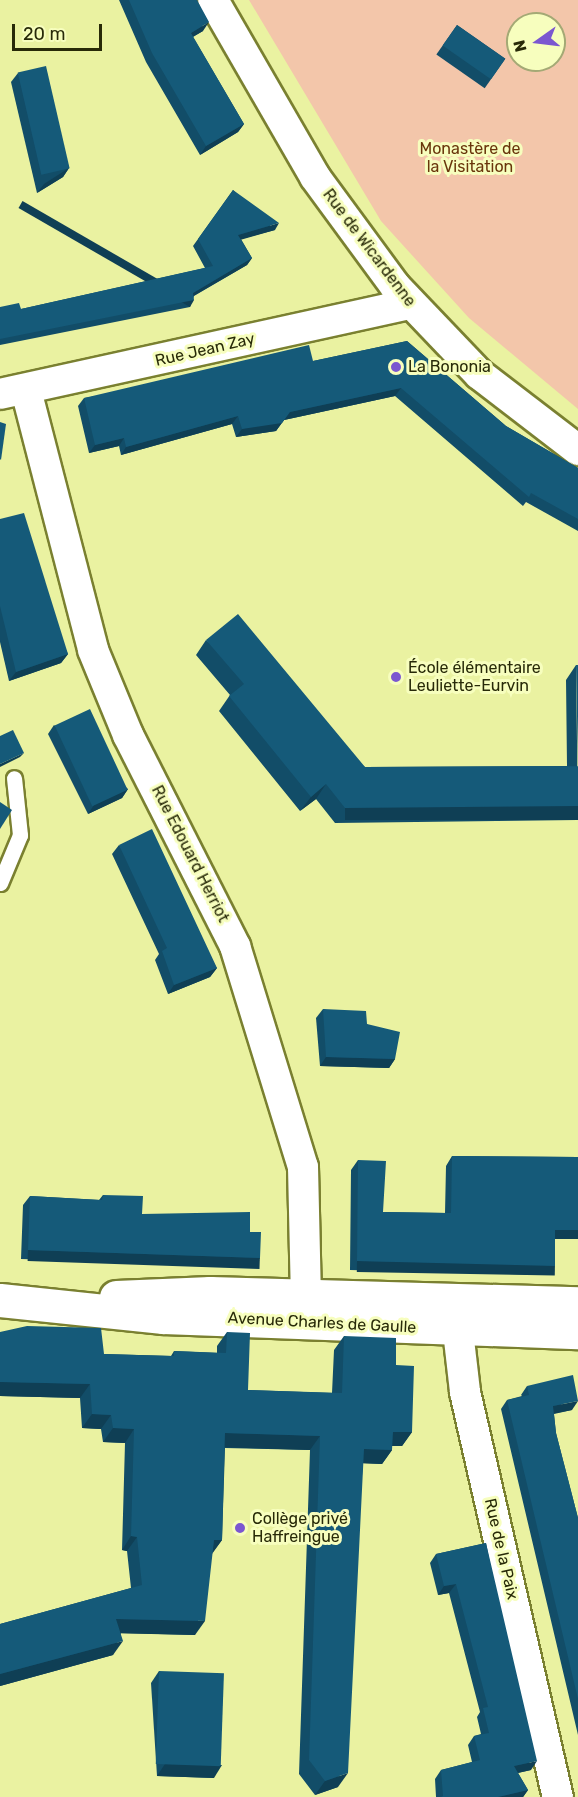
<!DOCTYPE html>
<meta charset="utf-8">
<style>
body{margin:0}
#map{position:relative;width:578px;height:1797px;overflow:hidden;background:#eaf2a1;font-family:Rubik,sans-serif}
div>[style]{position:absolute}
.green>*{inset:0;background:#f3c6aa}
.roads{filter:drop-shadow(2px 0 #7a8030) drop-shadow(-2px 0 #7a8030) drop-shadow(0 2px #7a8030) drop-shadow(0 -2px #7a8030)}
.lane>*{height:15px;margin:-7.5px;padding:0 7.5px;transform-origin:7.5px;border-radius:7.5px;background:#fff}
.street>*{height:30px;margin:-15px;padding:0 15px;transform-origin:15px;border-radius:15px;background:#fff}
.secondary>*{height:33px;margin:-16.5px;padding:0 16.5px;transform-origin:16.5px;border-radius:16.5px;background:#fff}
.wall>*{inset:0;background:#124d68;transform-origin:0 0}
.shaded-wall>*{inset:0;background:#0f3f55;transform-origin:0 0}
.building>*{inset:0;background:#155a79;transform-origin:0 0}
.dots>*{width:16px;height:16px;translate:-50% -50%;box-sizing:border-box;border:3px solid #f7febe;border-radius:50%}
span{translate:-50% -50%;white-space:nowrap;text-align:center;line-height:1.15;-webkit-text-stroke:6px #f7febe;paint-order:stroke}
.park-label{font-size:16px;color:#69350b}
.street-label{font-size:16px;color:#282a08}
.poi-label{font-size:16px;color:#282a08}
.left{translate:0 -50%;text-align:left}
.north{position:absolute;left:506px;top:12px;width:60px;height:60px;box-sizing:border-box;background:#f7febe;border:2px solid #a4a975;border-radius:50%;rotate:256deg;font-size:16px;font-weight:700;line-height:24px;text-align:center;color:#282a08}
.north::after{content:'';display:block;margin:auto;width:21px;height:27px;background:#7b57d0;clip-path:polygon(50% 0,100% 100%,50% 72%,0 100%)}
.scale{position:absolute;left:12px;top:24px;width:90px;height:27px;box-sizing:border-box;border:3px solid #282a08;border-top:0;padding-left:8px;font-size:18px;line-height:21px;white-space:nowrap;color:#282a08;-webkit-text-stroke:4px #f7febe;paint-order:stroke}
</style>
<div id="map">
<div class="green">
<i style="clip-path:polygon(evenodd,249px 0,578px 0,578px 409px,469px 318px,381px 221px,249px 0,518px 24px,554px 24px,554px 60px,518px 60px,518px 24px)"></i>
</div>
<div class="roads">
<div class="lane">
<i style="left:0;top:883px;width:52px;rotate:-67.4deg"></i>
<i style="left:20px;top:835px;width:57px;rotate:-96deg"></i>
</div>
<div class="street">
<i style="left:213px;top:0;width:204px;rotate:60deg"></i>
<i style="left:315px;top:177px;width:135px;rotate:53.7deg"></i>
<i style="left:395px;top:286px;width:122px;rotate:46.3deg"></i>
<i style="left:479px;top:374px;width:125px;rotate:37.5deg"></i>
<i style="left:26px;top:390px;width:268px;rotate:75.5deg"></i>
<i style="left:93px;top:650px;width:92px;rotate:67.6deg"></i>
<i style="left:128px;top:735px;width:237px;rotate:63.1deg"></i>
<i style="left:235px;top:946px;width:231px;rotate:72.9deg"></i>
<i style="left:303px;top:1167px;width:129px;rotate:88.7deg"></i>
<i style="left:306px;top:1296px;width:25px;rotate:130deg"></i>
<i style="left:0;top:394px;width:420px;rotate:-12.4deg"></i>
<i style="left:455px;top:1305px;width:88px;rotate:83.4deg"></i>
<i style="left:465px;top:1392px;width:416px;rotate:77.1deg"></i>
</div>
<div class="secondary">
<i style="left:116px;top:1297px;width:94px;rotate:-2.4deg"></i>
<i style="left:210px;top:1293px;width:368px;rotate:1.6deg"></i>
<i style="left:0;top:1300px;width:164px;rotate:6deg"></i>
<i style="left:163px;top:1317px;width:415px;rotate:2.1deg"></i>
</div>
</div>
<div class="wall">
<i style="clip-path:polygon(119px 0,197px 0,203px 31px,193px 37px,244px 124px,238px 132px,200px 155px,146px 62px)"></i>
<i style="left:457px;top:25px;width:59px;height:36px;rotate:35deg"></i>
<i style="clip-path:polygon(18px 73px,69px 168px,63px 177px,37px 193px,11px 82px)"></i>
<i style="clip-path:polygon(233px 190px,275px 230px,241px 239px,252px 258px,247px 265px,194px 296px,190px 307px,0 345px,0 307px,21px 309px,205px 268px,193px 246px)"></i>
<i style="clip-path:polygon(407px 341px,506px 426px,578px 468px,578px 531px,526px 502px,523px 506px,395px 396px,284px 420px,276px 431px,236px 437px,232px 424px,121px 455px,119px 446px,89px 453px,78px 406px,84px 398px,313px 361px)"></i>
<i style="clip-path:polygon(0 519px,68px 654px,61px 663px,9px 681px,0 642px)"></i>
<i style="clip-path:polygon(206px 640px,365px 767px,567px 766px,566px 680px,576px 665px,578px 820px,335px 823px,316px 799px,300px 811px,219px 711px,230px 695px,196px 655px)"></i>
<i style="clip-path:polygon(54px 725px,128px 789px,122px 798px,88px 814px,48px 734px)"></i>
<i style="clip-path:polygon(119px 845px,217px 968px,210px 977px,168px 994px,155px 960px,159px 954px,112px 854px)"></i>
<i style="clip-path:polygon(323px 1009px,367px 1024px,395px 1059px,389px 1068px,320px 1066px,316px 1018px)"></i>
<i style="clip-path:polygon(452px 1156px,578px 1157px,578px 1239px,555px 1239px,548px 1275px,350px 1270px,351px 1170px,358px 1160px,383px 1212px,445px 1213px,446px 1166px)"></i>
<i style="clip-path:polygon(103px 1195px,142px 1214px,250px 1232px,260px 1258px,253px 1267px,21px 1259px,23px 1205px,30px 1196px,99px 1200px)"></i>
<i style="clip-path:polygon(0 1332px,104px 1354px,171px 1356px,174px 1351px,217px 1353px,217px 1346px,227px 1332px,248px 1390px,332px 1393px,334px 1350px,344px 1336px,396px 1365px,412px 1432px,402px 1446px,392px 1446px,392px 1450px,382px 1464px,363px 1463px,338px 1787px,315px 1795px,299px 1774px,310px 1450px,225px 1448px,222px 1540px,212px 1553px,195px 1635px,121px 1633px,113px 1655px,0 1686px,0 1624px,131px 1588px,127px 1551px,122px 1550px,125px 1443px,103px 1442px,101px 1429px,82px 1428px,80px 1398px,0 1396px)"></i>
<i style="clip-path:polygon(527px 1386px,572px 1410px,554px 1414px,556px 1433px,578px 1518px,578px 1735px,501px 1409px,507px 1400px,522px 1396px,521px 1395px)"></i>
<i style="clip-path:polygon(486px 1543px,531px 1770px,518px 1773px,528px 1790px,523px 1797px,436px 1797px,435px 1779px,441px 1770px,472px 1762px,468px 1745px,474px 1736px,481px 1734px,477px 1717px,480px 1712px,449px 1593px,438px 1595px,430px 1563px,436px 1554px)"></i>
<i style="clip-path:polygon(159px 1671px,214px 1778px,157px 1776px,151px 1683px)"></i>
</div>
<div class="shaded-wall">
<i style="clip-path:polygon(209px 22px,203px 31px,185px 41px,191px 33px)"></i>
<i style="clip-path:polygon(244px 124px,238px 132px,200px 155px,206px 146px)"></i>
<i style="clip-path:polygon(69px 168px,63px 177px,37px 193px,44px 184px)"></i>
<i style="clip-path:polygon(279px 223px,275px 230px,233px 242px,238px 235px)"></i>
<i style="clip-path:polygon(252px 258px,247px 265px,188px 299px,193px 293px)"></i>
<i style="left:194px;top:300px;width:8px;height:198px;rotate:120deg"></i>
<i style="clip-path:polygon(401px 388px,395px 396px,284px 420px,276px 431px,236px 437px,242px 429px,290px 412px)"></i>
<i style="clip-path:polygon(238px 416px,232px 424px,121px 455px,126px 447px)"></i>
<i style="clip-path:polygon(124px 438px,119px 446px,89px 453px,95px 445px)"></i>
<i style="clip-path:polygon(68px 654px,61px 663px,9px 681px,16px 672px)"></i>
<i style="clip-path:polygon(24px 753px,20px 757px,0 767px,0 764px)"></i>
<i style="clip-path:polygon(326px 784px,316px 799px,300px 811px,311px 797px)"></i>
<i style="clip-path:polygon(128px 789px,122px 798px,88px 814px,94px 805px)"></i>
<i style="left:578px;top:806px;width:14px;height:233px;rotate:90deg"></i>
<i style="clip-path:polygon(217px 968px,210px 977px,168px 994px,174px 985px)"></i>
<i style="clip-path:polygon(326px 1057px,395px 1059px,389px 1068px,320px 1066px)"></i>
<i style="clip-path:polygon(555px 1230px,578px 1230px,578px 1239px,549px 1239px)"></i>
<i style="left:28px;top:1250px;width:232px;height:11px;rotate:2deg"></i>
<i style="left:357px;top:1261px;width:198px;height:11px;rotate:1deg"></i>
<i style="clip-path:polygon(0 1382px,2px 1382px,90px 1384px,80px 1398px,0 1396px)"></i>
<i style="clip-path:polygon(578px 1401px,572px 1410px,546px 1415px,553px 1406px)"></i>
<i style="clip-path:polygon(92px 1414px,111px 1415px,101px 1429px,82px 1428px)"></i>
<i style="clip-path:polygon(113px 1428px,134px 1429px,125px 1443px,103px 1442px)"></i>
<i style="clip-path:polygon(393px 1432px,412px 1432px,402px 1446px,383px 1446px)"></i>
<i style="clip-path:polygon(225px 1433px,320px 1436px,310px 1450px,215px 1447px)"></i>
<i style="clip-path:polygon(364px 1449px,392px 1450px,382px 1464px,354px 1463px)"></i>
<i style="clip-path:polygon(131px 1536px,137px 1537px,127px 1551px,122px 1550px)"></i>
<i style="clip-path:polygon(214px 1540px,222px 1540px,212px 1554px)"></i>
<i style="clip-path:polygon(456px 1584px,449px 1593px,438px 1595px,444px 1586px)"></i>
<i style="clip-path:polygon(116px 1619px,205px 1621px,195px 1635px,107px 1633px)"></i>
<i style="clip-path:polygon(123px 1641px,113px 1655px,0 1686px,0 1674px)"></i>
<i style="clip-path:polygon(537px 1761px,531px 1770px,508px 1775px,514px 1766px)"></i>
<i style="clip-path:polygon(165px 1764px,222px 1765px,214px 1778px,157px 1776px)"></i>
<i style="clip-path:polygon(348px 1773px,338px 1787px,315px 1795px,325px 1781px)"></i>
<i style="clip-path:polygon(528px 1790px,523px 1797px,498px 1797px)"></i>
</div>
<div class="building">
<i style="clip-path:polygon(129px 0,197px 0,209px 22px,191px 33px,244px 124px,206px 146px,152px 53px)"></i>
<i style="left:457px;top:25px;width:59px;height:25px;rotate:35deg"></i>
<i style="left:46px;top:66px;width:105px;height:29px;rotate:77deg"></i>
<i style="clip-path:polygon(233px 190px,279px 223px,238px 235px,252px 258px,193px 293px,194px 300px,0 339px,0 307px,19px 303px,21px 309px,213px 266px,198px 239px)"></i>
<i style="clip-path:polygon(407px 341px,506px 426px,578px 468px,578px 519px,531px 493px,529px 497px,401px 388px,290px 412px,282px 423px,242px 429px,238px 416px,126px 447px,124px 438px,95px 445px,84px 398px,309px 345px,313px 361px)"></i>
<i style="clip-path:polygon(0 422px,6px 424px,1px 460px,0 459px)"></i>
<i style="clip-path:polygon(24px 513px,68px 654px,16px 672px,0 606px,0 519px)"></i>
<i style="clip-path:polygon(238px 614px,365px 767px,578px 766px,576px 665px,578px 665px,578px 806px,345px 808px,326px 784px,311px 797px,229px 696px,244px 684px,206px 640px)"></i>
<i style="left:90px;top:709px;width:89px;height:39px;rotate:65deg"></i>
<i style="clip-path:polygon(13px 730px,24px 753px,0 764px,0 736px)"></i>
<i style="clip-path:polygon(0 802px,12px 810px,0 829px)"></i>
<i style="clip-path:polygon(152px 829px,217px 968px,174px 985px,162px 951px,167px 948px,119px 845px)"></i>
<i style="clip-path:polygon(323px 1009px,366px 1011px,367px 1024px,400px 1032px,395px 1059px,326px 1057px)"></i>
<i style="clip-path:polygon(452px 1156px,578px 1157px,578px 1230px,555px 1230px,555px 1266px,357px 1261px,358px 1160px,386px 1161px,383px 1212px,451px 1213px)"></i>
<i style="clip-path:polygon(103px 1195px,143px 1196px,142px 1214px,250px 1212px,250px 1232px,261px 1232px,260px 1258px,28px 1250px,30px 1196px,102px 1200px)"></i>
<i style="clip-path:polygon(27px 1326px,101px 1328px,104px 1354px,174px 1356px,174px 1351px,226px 1353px,227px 1332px,250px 1333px,248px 1390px,342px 1393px,344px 1336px,396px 1338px,396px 1365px,414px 1366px,412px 1432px,393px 1432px,392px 1450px,364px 1449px,348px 1773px,325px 1781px,309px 1760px,320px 1436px,225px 1433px,222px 1540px,214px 1540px,205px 1621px,116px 1619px,123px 1641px,0 1674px,0 1624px,142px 1585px,137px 1537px,131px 1536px,134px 1429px,113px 1428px,111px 1415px,92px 1414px,90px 1384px,0 1382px,0 1332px)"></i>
<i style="clip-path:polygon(573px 1375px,578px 1401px,553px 1406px,556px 1433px,578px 1518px,578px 1699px,507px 1400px,529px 1395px,527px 1386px)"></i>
<i style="clip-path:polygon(486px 1543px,537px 1761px,514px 1766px,528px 1790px,498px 1797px,441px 1797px,443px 1796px,441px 1770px,480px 1760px,474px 1736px,489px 1733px,483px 1708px,488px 1707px,456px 1584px,444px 1586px,436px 1554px)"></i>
<i style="left:159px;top:1671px;width:65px;height:93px;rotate:2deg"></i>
</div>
<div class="dots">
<i style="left:396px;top:367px;background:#7b57d0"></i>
<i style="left:396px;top:677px;background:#7b57d0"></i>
<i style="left:240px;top:1528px;background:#7b57d0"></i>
</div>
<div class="park-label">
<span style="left:470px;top:158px">Monastère de<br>la Visitation</span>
</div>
<div class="street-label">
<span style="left:369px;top:248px;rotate:53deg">Rue de Wicardenne</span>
<span style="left:205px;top:350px;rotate:-13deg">Rue Jean Zay</span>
<span style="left:190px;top:854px;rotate:63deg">Rue Edouard Herriot</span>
<span style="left:322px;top:1323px;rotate:3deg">Avenue Charles de Gaulle</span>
<span style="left:501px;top:1549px;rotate:77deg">Rue de la Paix</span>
</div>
<div class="poi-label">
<span class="left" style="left:408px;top:367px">La Bononia</span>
<span class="left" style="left:408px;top:677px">École élémentaire<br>Leuliette-Eurvin</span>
<span class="left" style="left:252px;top:1528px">Collège privé<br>Haffreingue</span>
</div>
<div class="north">N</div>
<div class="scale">20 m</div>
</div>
